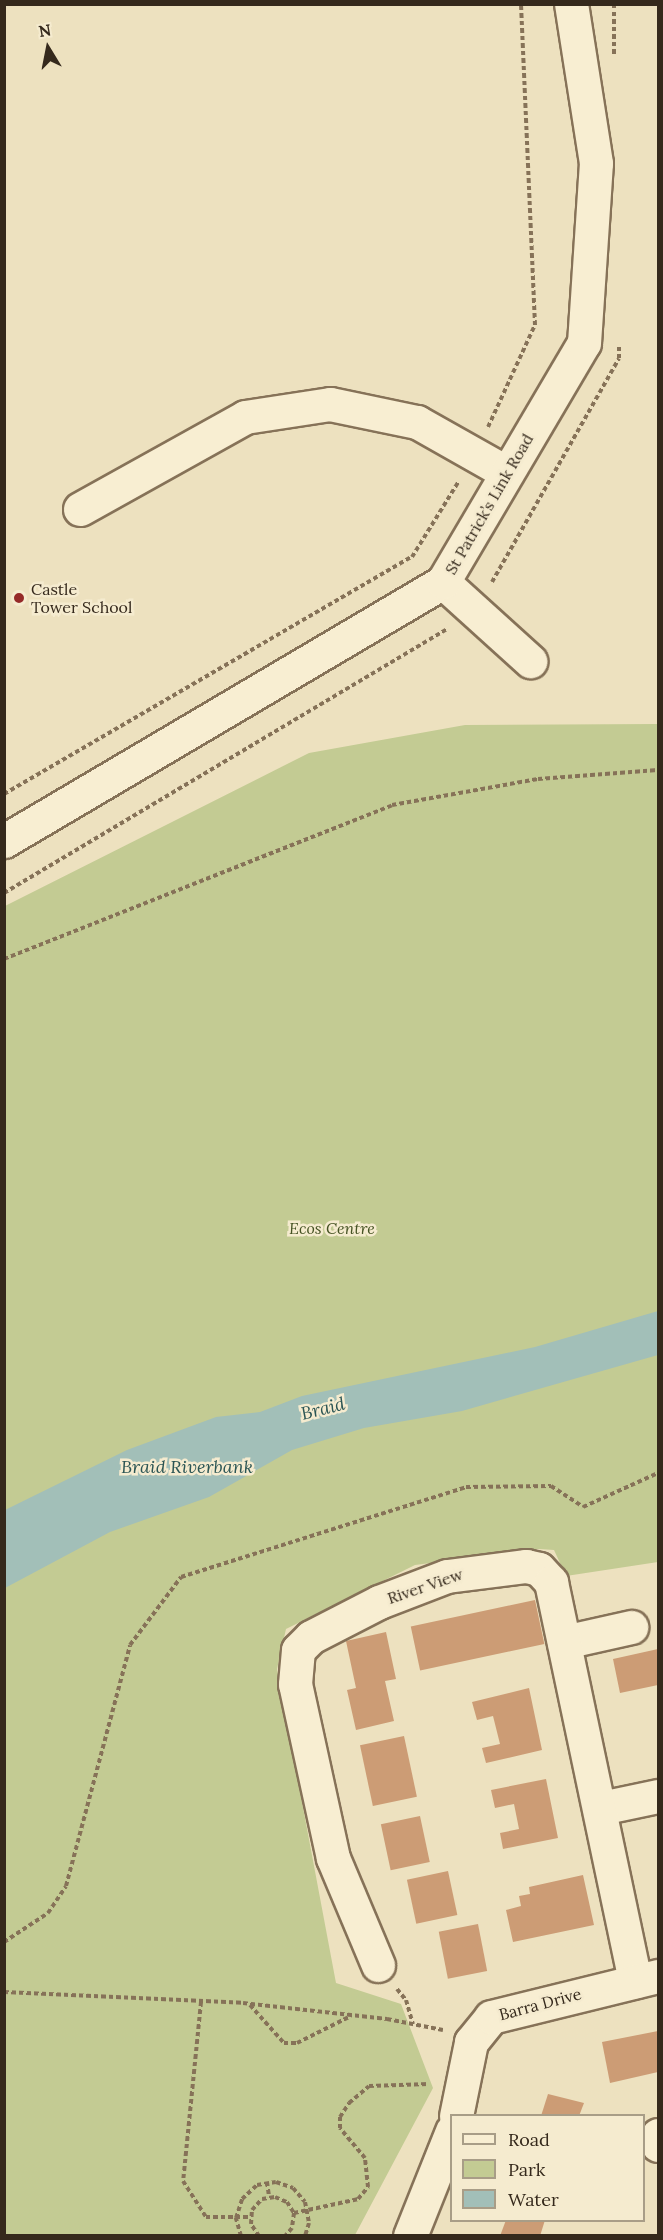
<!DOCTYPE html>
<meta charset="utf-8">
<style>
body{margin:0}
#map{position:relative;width:663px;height:2240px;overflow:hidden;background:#ede1bf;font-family:Lora,serif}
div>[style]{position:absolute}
.green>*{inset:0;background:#c3cb93}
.water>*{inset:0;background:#a2bfb8}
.building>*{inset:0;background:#cc9c75;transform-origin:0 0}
.path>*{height:4px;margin-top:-2px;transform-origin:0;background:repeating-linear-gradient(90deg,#867258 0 4.5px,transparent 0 7.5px)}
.roads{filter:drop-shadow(2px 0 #867258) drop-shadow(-2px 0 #867258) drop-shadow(0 2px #867258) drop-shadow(0 -2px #867258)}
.minor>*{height:33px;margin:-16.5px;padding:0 16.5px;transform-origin:16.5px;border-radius:16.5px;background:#f8eed2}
.dots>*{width:16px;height:16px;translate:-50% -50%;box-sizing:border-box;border:3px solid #f5ebcf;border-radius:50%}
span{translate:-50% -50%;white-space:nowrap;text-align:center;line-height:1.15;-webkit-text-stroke:5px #f5ebcf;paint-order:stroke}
.street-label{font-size:16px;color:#35291c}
.poi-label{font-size:16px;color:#35291c}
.left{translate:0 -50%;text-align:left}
.park-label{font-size:16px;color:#455223;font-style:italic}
.water-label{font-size:18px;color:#2b5554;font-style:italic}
.frame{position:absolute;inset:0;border:6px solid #35291c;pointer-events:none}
.legend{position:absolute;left:450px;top:2114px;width:195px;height:108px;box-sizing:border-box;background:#f5ebcf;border:2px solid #a89d87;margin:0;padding:8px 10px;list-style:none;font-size:18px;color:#35291c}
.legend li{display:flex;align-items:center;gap:12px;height:30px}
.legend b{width:30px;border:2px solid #a89d87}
.north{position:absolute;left:18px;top:18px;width:60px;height:60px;-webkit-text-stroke:4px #f5ebcf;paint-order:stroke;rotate:350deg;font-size:16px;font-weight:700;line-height:24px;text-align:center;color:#35291c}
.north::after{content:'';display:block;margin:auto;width:21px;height:27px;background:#35291c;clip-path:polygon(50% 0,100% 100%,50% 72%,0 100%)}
</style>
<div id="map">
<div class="green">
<i style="clip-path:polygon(658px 724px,658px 1562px,566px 1576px,554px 1550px,539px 1549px,415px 1565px,286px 1629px,277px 1669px,336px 1983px,401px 2004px,433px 2088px,355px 2235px,5px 2235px,5px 906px,309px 753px,465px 725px)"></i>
</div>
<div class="water">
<i style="clip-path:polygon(658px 1311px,658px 1355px,462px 1411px,364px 1428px,292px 1450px,209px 1497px,110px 1532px,5px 1588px,5px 1510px,127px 1450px,216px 1417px,260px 1412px,302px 1396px,535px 1347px)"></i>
</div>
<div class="building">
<i style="left:535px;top:1600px;width:45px;height:127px;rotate:78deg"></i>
<i style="clip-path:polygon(386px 1632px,396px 1679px,385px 1681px,394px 1721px,356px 1730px,347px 1690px,356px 1688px,346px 1641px)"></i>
<i style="clip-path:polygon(658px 1649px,658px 1685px,620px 1693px,613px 1659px)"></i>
<i style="clip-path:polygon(529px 1688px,542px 1750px,486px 1763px,482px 1748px,500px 1744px,493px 1716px,477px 1720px,472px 1702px)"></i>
<i style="left:404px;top:1736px;width:62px;height:45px;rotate:78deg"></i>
<i style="clip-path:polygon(546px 1779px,558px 1838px,503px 1849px,500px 1833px,519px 1829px,514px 1804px,495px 1808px,491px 1790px)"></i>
<i style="left:420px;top:1816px;width:47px;height:40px;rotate:78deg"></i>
<i style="left:448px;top:1871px;width:45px;height:42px;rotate:78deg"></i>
<i style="clip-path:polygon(583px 1875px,594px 1925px,513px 1942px,506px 1910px,521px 1906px,519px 1896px,530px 1894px,529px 1887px)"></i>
<i style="left:478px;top:1924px;width:48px;height:40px;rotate:79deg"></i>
<i style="clip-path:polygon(658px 2031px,658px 2072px,610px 2083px,602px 2042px)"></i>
<i style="clip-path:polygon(548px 2094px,584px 2103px,579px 2116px,541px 2116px)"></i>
<i style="clip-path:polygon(506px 2220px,545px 2220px,540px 2236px,500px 2236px)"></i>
</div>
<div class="path">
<i style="left:614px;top:4px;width:51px;rotate:90deg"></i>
<i style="left:488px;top:427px;width:112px;rotate:-65.3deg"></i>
<i style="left:535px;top:325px;width:321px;rotate:-92.5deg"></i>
<i style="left:492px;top:582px;width:257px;rotate:-60.4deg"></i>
<i style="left:619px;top:358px;width:11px;rotate:-90deg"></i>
<i style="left:4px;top:794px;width:472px;rotate:-30.2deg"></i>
<i style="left:412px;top:557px;width:89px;rotate:-58.3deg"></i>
<i style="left:4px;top:893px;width:516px;rotate:-30.79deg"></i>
<i style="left:4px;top:959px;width:417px;rotate:-21.6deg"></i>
<i style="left:392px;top:805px;width:148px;rotate:-10.1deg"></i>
<i style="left:538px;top:779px;width:120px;rotate:-4.3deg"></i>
<i style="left:4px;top:1942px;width:53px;rotate:-33.4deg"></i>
<i style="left:48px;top:1913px;width:32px;rotate:-56deg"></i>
<i style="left:66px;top:1886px;width:249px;rotate:-75.1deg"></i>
<i style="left:130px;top:1645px;width:85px;rotate:-53.1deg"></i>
<i style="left:181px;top:1577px;width:299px;rotate:-17.5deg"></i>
<i style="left:466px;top:1487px;width:85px;rotate:-0.7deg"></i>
<i style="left:551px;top:1486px;width:38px;rotate:33deg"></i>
<i style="left:583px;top:1507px;width:82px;rotate:-24.4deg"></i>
<i style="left:397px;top:1989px;width:14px;rotate:51deg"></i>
<i style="left:406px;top:2000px;width:25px;rotate:74deg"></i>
<i style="left:4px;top:1992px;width:239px;rotate:2.6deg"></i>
<i style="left:243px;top:2003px;width:145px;rotate:6.3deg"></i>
<i style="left:387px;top:2019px;width:57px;rotate:11.1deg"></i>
<i style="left:201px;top:2002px;width:180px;rotate:95.7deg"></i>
<i style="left:183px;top:2181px;width:43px;rotate:57.4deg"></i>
<i style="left:206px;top:2217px;width:45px"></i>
<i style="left:250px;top:2005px;width:51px;rotate:48.2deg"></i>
<i style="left:284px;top:2043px;width:13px"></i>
<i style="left:297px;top:2043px;width:60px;rotate:-26.6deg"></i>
<i style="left:267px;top:2182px;width:15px;rotate:82deg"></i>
<i style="left:294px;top:2213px;width:66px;rotate:-12.3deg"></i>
<i style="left:358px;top:2199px;width:16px;rotate:-50deg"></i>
<i style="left:368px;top:2187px;width:29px;rotate:-96deg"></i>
<i style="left:365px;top:2158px;width:39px;rotate:-130deg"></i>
<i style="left:340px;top:2128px;width:11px;rotate:-90deg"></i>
<i style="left:340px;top:2117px;width:17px;rotate:-57deg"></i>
<i style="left:349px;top:2103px;width:26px;rotate:-40deg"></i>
<i style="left:369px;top:2086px;width:60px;rotate:-1.9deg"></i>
<i style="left:241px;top:2236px;width:19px;rotate:-106deg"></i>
<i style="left:236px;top:2218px;width:20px;rotate:-72deg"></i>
<i style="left:242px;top:2199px;width:21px;rotate:-43deg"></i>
<i style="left:257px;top:2185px;width:19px;rotate:-9deg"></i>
<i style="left:276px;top:2182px;width:18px;rotate:19deg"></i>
<i style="left:293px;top:2188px;width:18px;rotate:49deg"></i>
<i style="left:305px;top:2202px;width:21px;rotate:79deg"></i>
<i style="left:309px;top:2223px;width:14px;rotate:107deg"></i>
<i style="left:259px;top:2236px;width:14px;rotate:-124deg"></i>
<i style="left:251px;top:2224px;width:14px;rotate:-86deg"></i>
<i style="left:252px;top:2210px;width:15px;rotate:-48deg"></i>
<i style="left:262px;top:2199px;width:13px;rotate:-9deg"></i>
<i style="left:275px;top:2197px;width:13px;rotate:23deg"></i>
<i style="left:287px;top:2202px;width:13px;rotate:58deg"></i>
<i style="left:294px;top:2213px;width:15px;rotate:98deg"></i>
<i style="left:292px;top:2228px;width:11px;rotate:131deg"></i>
</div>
<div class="roads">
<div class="minor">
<i style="left:80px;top:509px;width:189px;rotate:-29.1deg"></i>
<i style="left:245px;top:417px;width:86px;rotate:-8.7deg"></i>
<i style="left:330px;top:404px;width:89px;rotate:11.7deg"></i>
<i style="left:417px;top:422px;width:103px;rotate:29.5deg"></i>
<i style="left:443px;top:582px;width:118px;rotate:42.2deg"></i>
<i style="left:4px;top:841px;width:510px;rotate:-30.54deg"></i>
<i style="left:443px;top:582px;width:277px;rotate:-59.5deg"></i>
<i style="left:584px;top:343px;width:180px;rotate:-86.2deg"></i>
<i style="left:596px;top:163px;width:161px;rotate:-98.9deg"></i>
<i style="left:564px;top:1642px;width:69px;rotate:-12.6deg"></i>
<i style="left:601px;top:1808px;width:58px;rotate:-11.9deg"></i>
<i style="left:378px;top:1965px;width:116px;rotate:-112.8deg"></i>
<i style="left:333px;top:1858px;width:178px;rotate:-102.3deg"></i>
<i style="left:295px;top:1684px;width:34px;rotate:-85deg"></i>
<i style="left:298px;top:1650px;width:18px;rotate:-45deg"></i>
<i style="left:311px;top:1637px;width:76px;rotate:-27.2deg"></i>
<i style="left:379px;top:1602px;width:73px;rotate:-20.9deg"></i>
<i style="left:447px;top:1576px;width:80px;rotate:-7.2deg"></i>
<i style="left:526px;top:1566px;width:13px;rotate:13deg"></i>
<i style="left:539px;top:1569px;width:18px;rotate:47deg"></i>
<i style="left:551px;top:1582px;width:408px;rotate:78.1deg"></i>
<i style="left:456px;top:2116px;width:76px;rotate:-78.5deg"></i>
<i style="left:471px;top:2042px;width:32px;rotate:-51deg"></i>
<i style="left:491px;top:2017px;width:172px;rotate:-13.8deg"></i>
<i style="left:658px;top:2135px;width:10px;rotate:90deg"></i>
<i style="left:410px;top:2236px;width:113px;rotate:-68.2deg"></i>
</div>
</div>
<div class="dots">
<i style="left:19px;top:598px;background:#952a28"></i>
</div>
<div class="street-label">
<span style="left:489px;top:504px;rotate:-60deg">St Patrick’s Link Road</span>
<span style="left:425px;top:1586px;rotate:-19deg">River View</span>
<span style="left:540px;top:2004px;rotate:-15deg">Barra Drive</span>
</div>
<div class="poi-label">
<span class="left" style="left:31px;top:598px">Castle<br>Tower School</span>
</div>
<div class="park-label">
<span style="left:332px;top:1228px">Ecos Centre</span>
</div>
<div class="water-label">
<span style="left:323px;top:1409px;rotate:-14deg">Braid</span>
<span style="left:187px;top:1467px">Braid Riverbank</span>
</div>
<div class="frame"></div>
<ul class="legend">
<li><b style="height:8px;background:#f8eed2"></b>Road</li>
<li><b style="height:16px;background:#c3cb93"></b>Park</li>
<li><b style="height:16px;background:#a2bfb8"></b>Water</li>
</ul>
<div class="north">N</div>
</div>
